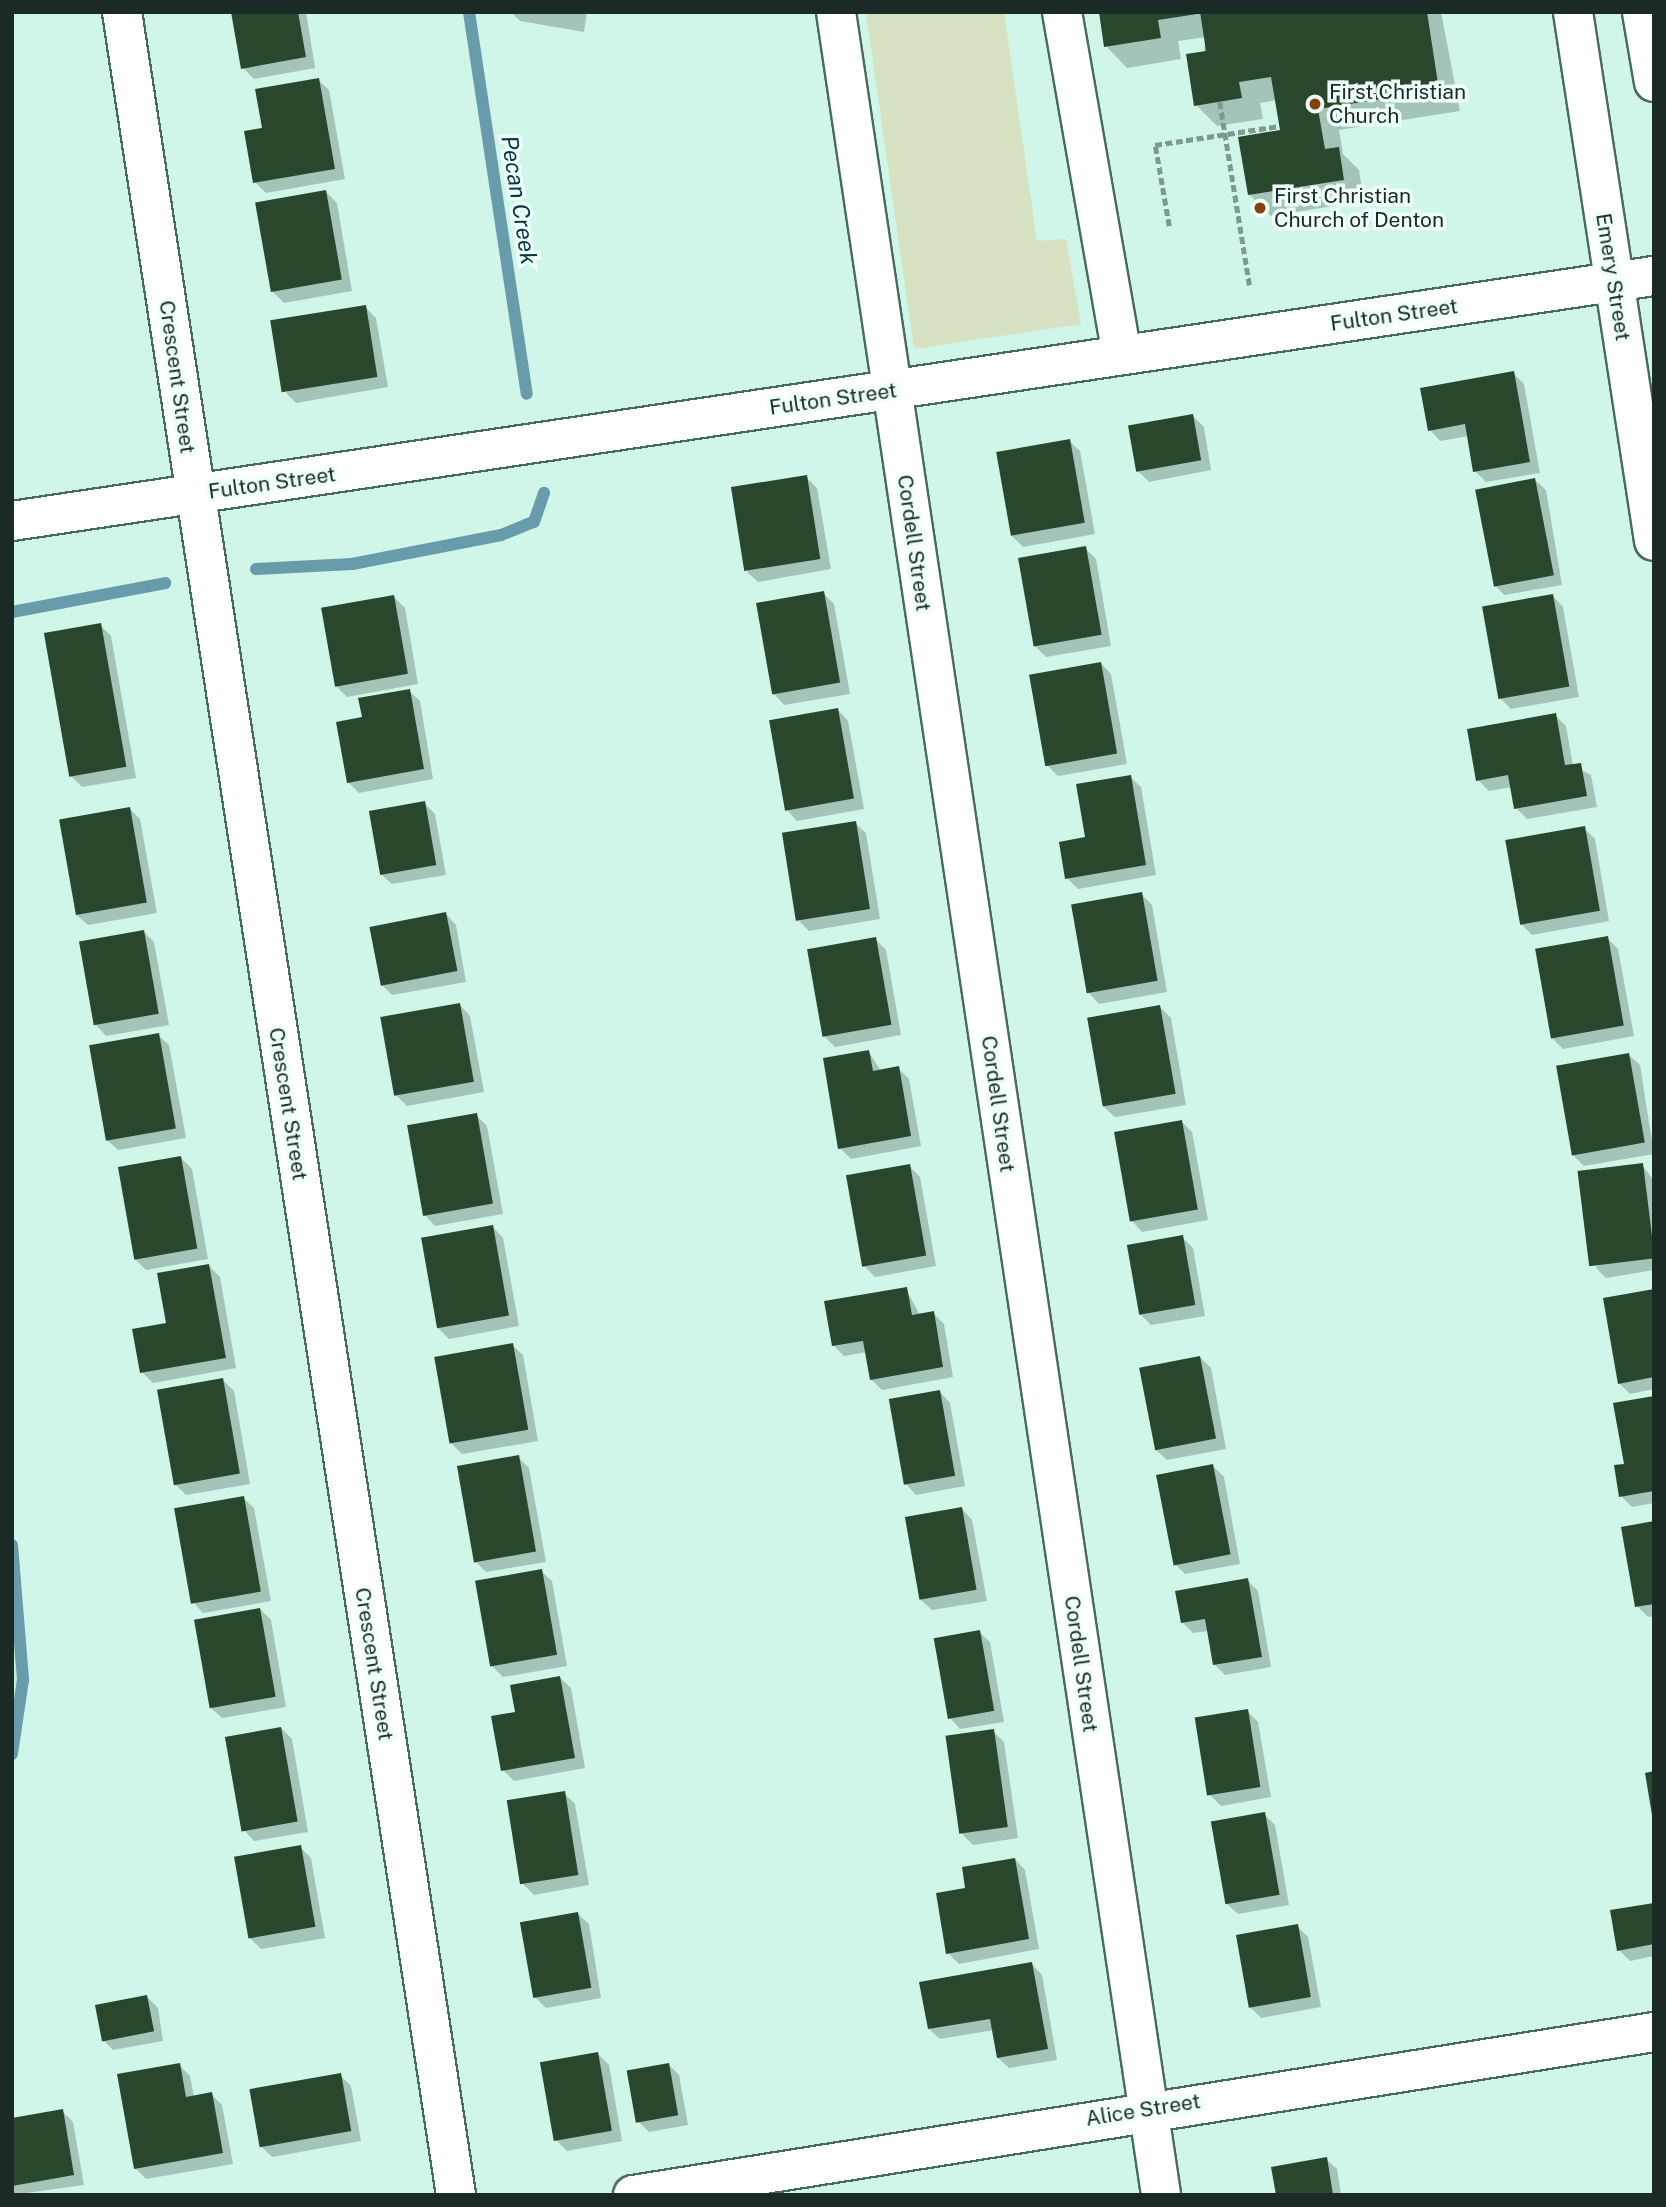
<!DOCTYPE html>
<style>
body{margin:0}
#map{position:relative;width:1666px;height:2207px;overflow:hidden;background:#cff6e8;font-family:"Public Sans",sans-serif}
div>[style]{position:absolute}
.built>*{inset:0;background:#bcecdb}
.green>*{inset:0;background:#d6e2c1}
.shadow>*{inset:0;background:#0003}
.stream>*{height:12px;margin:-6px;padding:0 6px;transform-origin:6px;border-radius:6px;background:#699cab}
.building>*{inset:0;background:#29472d;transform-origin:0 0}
.path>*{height:4.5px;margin-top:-2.25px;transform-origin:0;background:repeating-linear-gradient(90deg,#7d9990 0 7px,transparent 0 10.5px)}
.roads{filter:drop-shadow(2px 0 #486b5f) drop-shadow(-2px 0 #486b5f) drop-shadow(0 2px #486b5f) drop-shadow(0 -2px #486b5f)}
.minor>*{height:38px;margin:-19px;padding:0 19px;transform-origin:19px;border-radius:19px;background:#fff}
.dots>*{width:19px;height:19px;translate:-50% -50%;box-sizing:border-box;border:4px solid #eefef8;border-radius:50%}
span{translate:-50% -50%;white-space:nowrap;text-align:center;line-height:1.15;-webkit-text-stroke:7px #eefef8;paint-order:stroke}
.poi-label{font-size:21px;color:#1b2a25}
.left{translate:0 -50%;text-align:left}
.street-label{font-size:21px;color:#1b2a25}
.water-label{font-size:23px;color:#063743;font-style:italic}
.frame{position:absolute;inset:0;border:14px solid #1b2a25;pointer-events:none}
</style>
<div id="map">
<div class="built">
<i style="clip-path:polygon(12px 1547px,23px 1680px,12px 1754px)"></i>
</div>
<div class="green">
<i style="clip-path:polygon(866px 12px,1004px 12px,1037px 241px,1066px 239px,1081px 324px,914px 349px)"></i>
</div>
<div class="shadow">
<i style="clip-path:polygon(233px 12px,306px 12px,315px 68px,254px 79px,243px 68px)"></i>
<i style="clip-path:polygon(511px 12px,587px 12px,584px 32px,520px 21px)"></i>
<i style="clip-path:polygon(1100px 12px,1441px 12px,1460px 111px,1339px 130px,1343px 154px,1359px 170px,1364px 201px,1271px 216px,1250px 195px,1282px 132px,1277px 100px,1260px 103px,1263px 119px,1217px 126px,1196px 105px,1206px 37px,1178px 41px,1181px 59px,1127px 68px,1106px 46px)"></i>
<i style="clip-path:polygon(318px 80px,329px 90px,345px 179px,266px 193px,255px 182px,264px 129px)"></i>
<i style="clip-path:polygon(326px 192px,337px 203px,352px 291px,284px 303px,273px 292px)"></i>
<i style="clip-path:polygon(365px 307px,376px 318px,388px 387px,296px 403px,286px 393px)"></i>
<i style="clip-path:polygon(1513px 373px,1524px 384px,1540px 473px,1486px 482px,1475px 471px,1469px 436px,1440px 441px,1430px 430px)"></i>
<i style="clip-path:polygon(1193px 416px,1204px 427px,1211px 470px,1149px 482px,1138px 471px)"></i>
<i style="clip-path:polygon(1069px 441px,1080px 451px,1095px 534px,1023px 547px,1012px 536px)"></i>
<i style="clip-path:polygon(806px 477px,817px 488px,831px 569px,758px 582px,747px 572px)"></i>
<i style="clip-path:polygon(1535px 480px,1546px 490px,1562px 585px,1504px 595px,1494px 584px)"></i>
<i style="clip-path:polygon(1085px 548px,1096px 559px,1111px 646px,1046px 657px,1035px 646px)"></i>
<i style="clip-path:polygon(823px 593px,834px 604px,850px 694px,784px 705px,774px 694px)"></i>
<i style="clip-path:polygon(1553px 596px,1563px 607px,1579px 697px,1511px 709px,1500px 698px)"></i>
<i style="clip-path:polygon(394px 597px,405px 608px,418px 684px,347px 697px,336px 686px)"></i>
<i style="clip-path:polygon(100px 625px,111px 636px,136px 778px,82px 787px,71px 776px)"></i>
<i style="clip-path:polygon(1101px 663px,1111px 674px,1127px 764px,1058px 776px,1047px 765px)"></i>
<i style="clip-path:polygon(409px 691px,420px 701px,433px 779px,359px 793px,348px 782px,364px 719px)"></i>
<i style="clip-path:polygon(838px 710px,848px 721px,864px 809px,797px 821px,787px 810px)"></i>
<i style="clip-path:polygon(1555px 715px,1566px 726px,1573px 766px,1591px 775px,1597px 807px,1527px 819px,1516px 808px,1512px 787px,1489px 791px,1478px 780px)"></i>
<i style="clip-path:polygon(1130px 777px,1141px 787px,1156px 875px,1078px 889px,1067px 878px)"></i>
<i style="clip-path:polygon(424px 803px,435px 814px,446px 875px,392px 884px,381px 874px)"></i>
<i style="clip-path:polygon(129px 808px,140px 819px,157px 913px,88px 925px,77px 915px)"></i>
<i style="clip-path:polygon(855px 823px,866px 833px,880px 919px,809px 931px,798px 920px)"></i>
<i style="clip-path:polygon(1584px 828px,1595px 839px,1609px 921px,1532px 935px,1521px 924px)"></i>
<i style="clip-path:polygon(1141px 894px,1152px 905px,1167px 992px,1099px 1004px,1089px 993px)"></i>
<i style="clip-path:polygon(446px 914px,456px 925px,466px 982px,392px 995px,381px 984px)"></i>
<i style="clip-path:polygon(144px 932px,154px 942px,169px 1025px,106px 1036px,96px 1025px)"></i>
<i style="clip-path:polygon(1607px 938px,1618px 949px,1634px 1036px,1563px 1049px,1552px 1038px)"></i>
<i style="clip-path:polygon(875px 939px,886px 950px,901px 1035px,835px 1047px,824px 1036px)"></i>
<i style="clip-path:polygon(460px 1005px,470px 1016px,484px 1092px,407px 1106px,396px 1095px)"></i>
<i style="clip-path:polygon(1160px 1007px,1171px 1018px,1186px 1105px,1115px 1117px,1104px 1107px)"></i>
<i style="clip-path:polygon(158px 1035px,169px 1045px,186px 1138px,118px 1150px,107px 1140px)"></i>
<i style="clip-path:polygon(869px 1052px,881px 1071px,898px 1068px,909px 1079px,921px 1146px,851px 1159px,840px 1148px)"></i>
<i style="clip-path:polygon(1629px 1055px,1640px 1065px,1654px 1154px,1584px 1166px,1573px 1155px)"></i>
<i style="clip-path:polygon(476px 1115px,487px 1126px,503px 1214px,435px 1226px,425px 1215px)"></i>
<i style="clip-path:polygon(1181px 1121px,1192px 1132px,1208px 1220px,1142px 1232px,1132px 1221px)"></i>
<i style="clip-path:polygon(181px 1158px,192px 1169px,208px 1259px,146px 1270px,136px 1260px)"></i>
<i style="clip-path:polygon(1642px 1165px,1654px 1181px,1654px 1270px,1606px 1278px,1596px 1268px)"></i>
<i style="clip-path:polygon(909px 1166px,920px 1177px,936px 1266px,875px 1277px,864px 1266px)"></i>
<i style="clip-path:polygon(493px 1227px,503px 1238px,519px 1326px,449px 1339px,438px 1328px)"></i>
<i style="clip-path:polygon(1182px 1237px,1193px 1248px,1205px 1316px,1151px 1325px,1140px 1314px)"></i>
<i style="clip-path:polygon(209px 1266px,220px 1277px,236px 1368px,153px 1383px,142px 1372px)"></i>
<i style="clip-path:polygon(906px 1289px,920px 1315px,933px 1313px,944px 1324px,953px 1377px,882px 1390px,871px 1379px,867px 1352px,844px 1356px,833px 1345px)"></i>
<i style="clip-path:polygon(1654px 1291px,1654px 1389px,1630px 1394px,1619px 1383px)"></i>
<i style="clip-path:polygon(512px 1345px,523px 1355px,538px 1441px,462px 1454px,451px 1443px)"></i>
<i style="clip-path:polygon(1200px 1357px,1211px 1368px,1226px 1449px,1167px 1460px,1156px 1450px)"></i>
<i style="clip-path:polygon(223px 1380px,234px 1391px,250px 1484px,186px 1495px,175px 1484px)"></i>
<i style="clip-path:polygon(940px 1392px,950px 1403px,965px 1486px,916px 1495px,906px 1484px)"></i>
<i style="clip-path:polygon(1654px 1397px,1654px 1503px,1632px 1507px,1621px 1496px,1626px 1465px)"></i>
<i style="clip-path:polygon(518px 1457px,529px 1468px,546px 1562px,486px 1572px,476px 1562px)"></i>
<i style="clip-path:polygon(1213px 1466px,1224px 1477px,1240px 1564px,1185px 1574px,1174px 1563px)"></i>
<i style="clip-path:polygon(243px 1498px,254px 1508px,271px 1601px,203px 1613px,193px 1602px)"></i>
<i style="clip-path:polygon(962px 1509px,972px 1520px,987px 1601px,932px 1610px,921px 1600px)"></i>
<i style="clip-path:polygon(1654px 1523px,1654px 1616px,1648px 1617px,1637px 1606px)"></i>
<i style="clip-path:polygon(541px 1571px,552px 1581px,567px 1666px,503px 1677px,492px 1666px)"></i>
<i style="clip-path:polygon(1247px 1580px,1258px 1591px,1271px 1667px,1225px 1675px,1214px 1664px,1209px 1631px,1193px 1633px,1183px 1623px)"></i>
<i style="clip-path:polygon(260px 1609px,271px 1620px,286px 1707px,222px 1718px,211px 1708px)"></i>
<i style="clip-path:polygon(979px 1632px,990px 1642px,1004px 1722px,960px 1729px,950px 1718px)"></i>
<i style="clip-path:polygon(560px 1678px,571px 1688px,585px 1768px,514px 1781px,503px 1770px,517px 1713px)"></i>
<i style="clip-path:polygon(1247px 1711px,1258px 1722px,1271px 1797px,1221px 1806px,1210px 1795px)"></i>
<i style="clip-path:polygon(281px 1728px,292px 1739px,308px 1832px,254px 1841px,244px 1830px)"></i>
<i style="clip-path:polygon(993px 1731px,1004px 1742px,1018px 1838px,973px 1845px,962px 1834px)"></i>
<i style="clip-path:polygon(564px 1793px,575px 1804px,589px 1885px,534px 1895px,523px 1884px)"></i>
<i style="clip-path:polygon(1264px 1814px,1275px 1825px,1289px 1905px,1238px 1914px,1227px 1904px)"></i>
<i style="clip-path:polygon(300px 1847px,311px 1858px,325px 1938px,261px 1949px,250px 1938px)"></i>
<i style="clip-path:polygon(1015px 1859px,1025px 1870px,1039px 1949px,959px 1964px,948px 1953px,967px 1889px)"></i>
<i style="clip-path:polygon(1654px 1904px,1654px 1956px,1630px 1961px,1619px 1950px)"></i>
<i style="clip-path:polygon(578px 1914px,589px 1924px,601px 1998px,546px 2008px,535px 1997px)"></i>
<i style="clip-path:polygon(1297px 1926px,1308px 1937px,1321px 2007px,1261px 2018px,1250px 2007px)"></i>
<i style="clip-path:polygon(1032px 1964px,1042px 1975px,1057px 2060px,1009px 2068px,998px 2058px,994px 2030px,940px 2039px,929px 2029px)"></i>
<i style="clip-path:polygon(147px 1997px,158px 2008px,163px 2041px,113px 2050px,102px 2039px)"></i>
<i style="clip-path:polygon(598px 2054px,609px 2065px,622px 2141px,567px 2151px,556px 2140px)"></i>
<i style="clip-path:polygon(668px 2064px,679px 2075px,688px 2125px,649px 2132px,638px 2121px)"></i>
<i style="clip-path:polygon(179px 2065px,190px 2076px,194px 2097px,211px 2094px,222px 2105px,233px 2164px,146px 2179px,135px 2168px)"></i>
<i style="clip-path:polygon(340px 2075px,351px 2086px,361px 2141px,272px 2157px,261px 2146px)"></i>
<i style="clip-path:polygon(62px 2111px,73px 2122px,84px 2185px,12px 2195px,12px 2120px)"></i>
<i style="clip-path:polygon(1326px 2159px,1337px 2169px,1341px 2195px,1277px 2195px)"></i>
</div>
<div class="stream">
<i style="left:469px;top:12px;width:386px;rotate:81.4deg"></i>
<i style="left:256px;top:569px;width:96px;rotate:-3deg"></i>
<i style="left:352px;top:564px;width:152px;rotate:-11deg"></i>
<i style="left:501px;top:535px;width:35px;rotate:-22deg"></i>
<i style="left:534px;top:522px;width:31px;rotate:-71deg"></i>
<i style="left:12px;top:612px;width:156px;rotate:-10.7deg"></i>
<i style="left:12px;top:1545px;width:135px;rotate:85.3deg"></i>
<i style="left:23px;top:1680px;width:75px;rotate:98.5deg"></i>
</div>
<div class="building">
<i style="clip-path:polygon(231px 12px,298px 12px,306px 57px,241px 69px)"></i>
<i style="clip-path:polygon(1099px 12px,1197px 12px,1197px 14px,1158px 20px,1161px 38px,1104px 47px)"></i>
<i style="clip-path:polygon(1200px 12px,1427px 12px,1439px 90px,1318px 109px,1325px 149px,1339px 147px,1344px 180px,1248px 195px,1238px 137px,1280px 130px,1271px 77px,1239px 82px,1242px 98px,1194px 106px,1186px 54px,1206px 51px)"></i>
<i style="clip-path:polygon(319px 78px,335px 169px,253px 183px,244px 131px,262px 128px,255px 89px)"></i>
<i style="left:326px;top:190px;width:91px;height:72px;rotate:80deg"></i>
<i style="left:366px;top:305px;width:73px;height:97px;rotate:81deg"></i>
<i style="clip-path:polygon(1514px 371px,1530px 462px,1473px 472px,1465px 424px,1428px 431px,1420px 388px)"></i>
<i style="left:1193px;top:414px;width:47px;height:66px;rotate:80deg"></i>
<i style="left:1070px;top:439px;width:85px;height:75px;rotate:80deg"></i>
<i style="left:807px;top:475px;width:85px;height:77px;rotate:81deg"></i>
<i style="left:1535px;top:478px;width:99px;height:61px;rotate:79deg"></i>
<i style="left:1086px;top:546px;width:90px;height:69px;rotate:80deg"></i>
<i style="left:824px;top:591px;width:93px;height:69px;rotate:80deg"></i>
<i style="left:1553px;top:594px;width:94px;height:72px;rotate:80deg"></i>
<i style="left:394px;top:595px;width:80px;height:74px;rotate:80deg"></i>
<i style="left:101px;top:623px;width:146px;height:58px;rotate:80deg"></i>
<i style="left:1101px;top:662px;width:93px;height:73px;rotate:80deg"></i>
<i style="clip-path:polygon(410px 689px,424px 769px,347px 783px,336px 722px,362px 717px,358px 698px)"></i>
<i style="left:838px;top:708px;width:92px;height:70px;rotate:80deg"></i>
<i style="clip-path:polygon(1556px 713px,1565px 765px,1581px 763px,1587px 796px,1514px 809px,1508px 775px,1476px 781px,1467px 729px)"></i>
<i style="clip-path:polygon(1131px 775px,1146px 865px,1065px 879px,1059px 842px,1085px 837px,1076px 784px)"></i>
<i style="left:425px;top:801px;width:65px;height:57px;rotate:80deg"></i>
<i style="left:130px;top:807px;width:97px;height:72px;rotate:80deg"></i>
<i style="left:856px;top:821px;width:89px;height:75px;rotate:81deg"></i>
<i style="left:1585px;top:826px;width:86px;height:81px;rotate:80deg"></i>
<i style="left:1142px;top:892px;width:90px;height:72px;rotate:80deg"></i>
<i style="left:446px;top:912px;width:60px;height:78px;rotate:79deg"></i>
<i style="left:144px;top:930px;width:85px;height:66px;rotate:80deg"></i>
<i style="left:1608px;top:936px;width:91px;height:74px;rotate:80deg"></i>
<i style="left:876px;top:937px;width:89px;height:70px;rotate:80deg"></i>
<i style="left:460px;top:1003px;width:80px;height:81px;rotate:80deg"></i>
<i style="left:1160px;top:1005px;width:90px;height:74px;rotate:80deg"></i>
<i style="left:159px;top:1033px;width:97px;height:71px;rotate:80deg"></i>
<i style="clip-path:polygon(869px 1050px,873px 1071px,899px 1066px,911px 1136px,838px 1149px,823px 1058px)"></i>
<i style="left:1629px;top:1053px;width:91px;height:74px;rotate:80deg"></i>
<i style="left:477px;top:1113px;width:92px;height:71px;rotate:80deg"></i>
<i style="left:1182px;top:1120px;width:91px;height:69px;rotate:80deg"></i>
<i style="left:181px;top:1156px;width:94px;height:64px;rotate:80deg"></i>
<i style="left:1643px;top:1163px;width:96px;height:66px;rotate:83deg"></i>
<i style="left:910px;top:1164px;width:93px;height:65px;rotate:80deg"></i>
<i style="left:493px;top:1225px;width:92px;height:73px;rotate:80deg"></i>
<i style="left:1183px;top:1235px;width:71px;height:57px;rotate:80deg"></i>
<i style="clip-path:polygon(209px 1264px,226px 1358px,140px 1373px,132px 1329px,166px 1323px,157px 1273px)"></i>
<i style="clip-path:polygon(907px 1287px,912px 1315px,934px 1311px,943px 1367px,870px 1380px,863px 1341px,832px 1346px,824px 1301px)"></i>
<i style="clip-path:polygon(1654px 1289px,1654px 1377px,1618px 1384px,1603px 1298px)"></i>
<i style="left:513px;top:1343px;width:88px;height:80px;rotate:80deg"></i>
<i style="left:1200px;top:1356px;width:84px;height:62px;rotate:79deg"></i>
<i style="left:223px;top:1378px;width:97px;height:67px;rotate:80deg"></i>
<i style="left:940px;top:1390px;width:87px;height:52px;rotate:80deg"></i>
<i style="clip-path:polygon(1654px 1396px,1654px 1491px,1619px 1497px,1614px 1465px,1624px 1464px,1613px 1403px)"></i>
<i style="left:519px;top:1455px;width:98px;height:63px;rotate:80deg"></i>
<i style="left:1213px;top:1464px;width:92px;height:58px;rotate:79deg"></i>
<i style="left:244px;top:1496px;width:97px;height:71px;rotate:80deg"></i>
<i style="left:962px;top:1507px;width:84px;height:58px;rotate:80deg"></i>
<i style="clip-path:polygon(1654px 1521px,1654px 1604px,1635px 1607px,1621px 1527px)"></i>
<i style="left:542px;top:1569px;width:87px;height:68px;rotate:80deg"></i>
<i style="clip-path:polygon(1248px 1578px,1262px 1657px,1213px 1665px,1205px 1619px,1181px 1623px,1175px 1591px)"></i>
<i style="left:260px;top:1608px;width:90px;height:67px;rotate:80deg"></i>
<i style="left:980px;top:1630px;width:82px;height:47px;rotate:80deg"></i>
<i style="clip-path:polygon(560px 1676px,575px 1758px,501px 1771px,491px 1716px,515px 1712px,510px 1685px)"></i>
<i style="left:1248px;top:1709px;width:79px;height:54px;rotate:81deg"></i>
<i style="left:281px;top:1727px;width:96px;height:57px;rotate:80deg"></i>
<i style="left:994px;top:1729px;width:99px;height:49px;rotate:82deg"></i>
<i style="clip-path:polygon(1654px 1771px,1654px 1815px,1652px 1815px,1645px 1773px)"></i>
<i style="left:565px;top:1791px;width:85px;height:59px;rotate:81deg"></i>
<i style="left:1265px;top:1812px;width:84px;height:55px;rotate:80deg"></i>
<i style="left:301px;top:1845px;width:83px;height:68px;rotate:80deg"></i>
<i style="clip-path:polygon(1015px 1858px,1029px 1939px,946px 1954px,936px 1893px,965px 1888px,962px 1867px)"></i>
<i style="clip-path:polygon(1654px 1903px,1654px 1944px,1617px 1951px,1610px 1910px)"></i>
<i style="left:578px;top:1912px;width:77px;height:59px;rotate:80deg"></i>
<i style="left:1298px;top:1924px;width:74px;height:63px;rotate:80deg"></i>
<i style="clip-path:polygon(1032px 1962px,1048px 2049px,997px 2058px,990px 2019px,928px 2029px,919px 1982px)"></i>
<i style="left:147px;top:1995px;width:37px;height:53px;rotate:79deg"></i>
<i style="left:598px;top:2052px;width:80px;height:59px;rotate:80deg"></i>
<i style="clip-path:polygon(180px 2063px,186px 2097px,212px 2092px,223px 2153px,134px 2169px,117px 2074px)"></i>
<i style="left:669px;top:2063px;width:53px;height:43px;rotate:80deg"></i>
<i style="left:341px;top:2073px;width:59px;height:93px;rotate:80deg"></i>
<i style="clip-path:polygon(63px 2109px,74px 2175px,12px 2186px,12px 2118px)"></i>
<i style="clip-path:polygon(1327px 2157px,1333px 2195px,1276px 2195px,1271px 2167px)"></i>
</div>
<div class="path">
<i style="left:1220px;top:102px;width:188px;rotate:80.8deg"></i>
<i style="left:1169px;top:226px;width:82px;rotate:-99.8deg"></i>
<i style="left:1155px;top:145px;width:125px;rotate:-8.7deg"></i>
</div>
<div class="roads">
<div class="minor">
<i style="left:122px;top:12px;width:2208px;rotate:81.3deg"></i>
<i style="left:836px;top:12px;width:2207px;rotate:81.53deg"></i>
<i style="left:1062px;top:12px;width:348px;rotate:80.1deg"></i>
<i style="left:1573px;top:12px;width:535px;rotate:81.29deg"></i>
<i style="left:1642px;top:12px;width:71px;rotate:80.3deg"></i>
<i style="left:12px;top:521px;width:1660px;rotate:-8.49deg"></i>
<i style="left:633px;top:2195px;width:1034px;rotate:-9.07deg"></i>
</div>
</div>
<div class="dots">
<i style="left:1315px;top:104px;background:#83410e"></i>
<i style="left:1260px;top:208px;background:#83410e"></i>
</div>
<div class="poi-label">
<span class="left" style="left:1329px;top:104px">First Christian<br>Church</span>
<span class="left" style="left:1274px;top:208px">First Christian<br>Church of Denton</span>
</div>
<div class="street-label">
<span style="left:1613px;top:277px;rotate:81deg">Emery Street</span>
<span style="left:1394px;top:315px;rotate:-8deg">Fulton Street</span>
<span style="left:177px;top:377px;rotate:82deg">Crescent Street</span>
<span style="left:833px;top:399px;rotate:-8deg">Fulton Street</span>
<span style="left:272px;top:483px;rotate:-8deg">Fulton Street</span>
<span style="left:914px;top:543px;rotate:82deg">Cordell Street</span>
<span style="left:288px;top:1104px;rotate:81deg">Crescent Street</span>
<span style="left:998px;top:1104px;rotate:82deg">Cordell Street</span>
<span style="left:374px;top:1664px;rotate:81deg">Crescent Street</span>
<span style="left:1081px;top:1664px;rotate:82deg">Cordell Street</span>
<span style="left:1143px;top:2110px;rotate:-9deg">Alice Street</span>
</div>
<div class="water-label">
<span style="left:519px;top:200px;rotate:81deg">Pecan Creek</span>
</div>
<div class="frame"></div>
</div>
